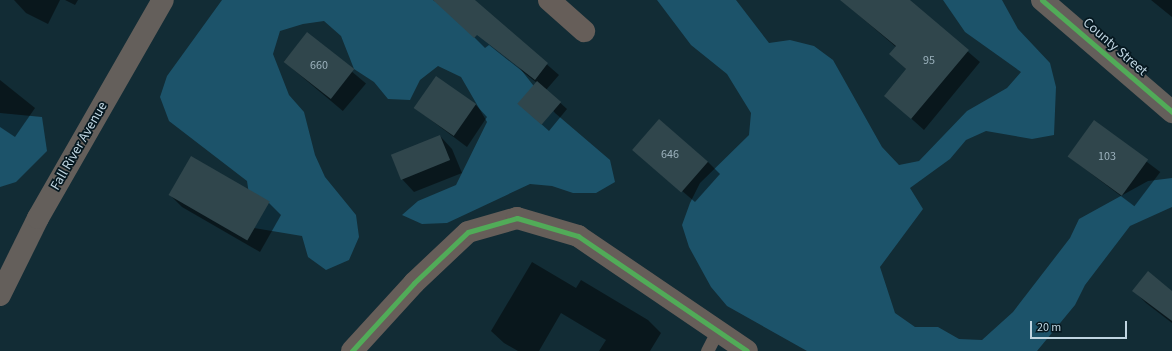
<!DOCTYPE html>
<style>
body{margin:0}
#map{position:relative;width:1172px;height:351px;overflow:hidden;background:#122c35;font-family:"Source Sans 3",sans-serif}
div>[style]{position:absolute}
.green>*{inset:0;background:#1c536a}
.shadow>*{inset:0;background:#0007;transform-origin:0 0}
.building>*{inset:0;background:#30464c;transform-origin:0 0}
.lane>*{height:13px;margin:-6.5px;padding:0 6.5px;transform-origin:6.5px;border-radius:6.5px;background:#665e59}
.street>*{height:22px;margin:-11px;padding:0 11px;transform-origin:11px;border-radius:11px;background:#665e59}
.secondary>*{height:22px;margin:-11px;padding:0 11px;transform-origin:11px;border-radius:11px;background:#645f5b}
.cycleway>*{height:5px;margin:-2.5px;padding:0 2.5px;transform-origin:2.5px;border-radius:2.5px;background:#51ab58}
span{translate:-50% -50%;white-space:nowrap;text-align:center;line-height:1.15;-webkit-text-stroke:3.5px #061820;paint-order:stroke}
.number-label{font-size:12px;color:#9bb1bc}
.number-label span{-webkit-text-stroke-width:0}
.street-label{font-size:14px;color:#bfd5e1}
.scale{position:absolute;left:1030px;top:321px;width:97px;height:18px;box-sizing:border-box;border:2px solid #bfd5e1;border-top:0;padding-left:5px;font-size:12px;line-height:14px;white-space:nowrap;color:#bfd5e1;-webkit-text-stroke:3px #061820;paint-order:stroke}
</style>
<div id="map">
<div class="green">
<i style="clip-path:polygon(222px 0,433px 0,511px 57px,555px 113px,610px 160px,615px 182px,596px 193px,573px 193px,552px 186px,530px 184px,447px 223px,422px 224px,402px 215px,418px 201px,456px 185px,487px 122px,461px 77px,438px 66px,420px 80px,410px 100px,388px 99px,374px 82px,354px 69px,341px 36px,324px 21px,303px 24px,280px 31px,273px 54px,289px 95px,304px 112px,315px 155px,325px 177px,356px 215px,359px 237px,349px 260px,326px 270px,308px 257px,302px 236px,254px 228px,247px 181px,169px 121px,160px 97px,167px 76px)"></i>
<i style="clip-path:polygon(657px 0,736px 0,769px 43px,790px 40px,814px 46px,833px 60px,882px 147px,899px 165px,919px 161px,967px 111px,1007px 88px,1021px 72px,965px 32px,943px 0,1002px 0,1018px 29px,1050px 63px,1056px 87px,1054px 135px,1032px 139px,986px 131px,966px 140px,950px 159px,910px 188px,923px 209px,880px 267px,895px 313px,915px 327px,938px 327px,959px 339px,982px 340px,1013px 312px,1070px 238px,1079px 219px,1148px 181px,1172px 178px,1172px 207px,1130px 226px,1085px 285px,1075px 305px,1037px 351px,807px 351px,727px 306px,711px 287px,689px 247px,682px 225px,690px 203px,700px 183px,749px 135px,751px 113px,727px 74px,691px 45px)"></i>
<i style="clip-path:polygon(0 113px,42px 117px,47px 151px,16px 182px,0 187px)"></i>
</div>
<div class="shadow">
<i style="clip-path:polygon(14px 0,60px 0,48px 24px,26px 13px)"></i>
<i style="clip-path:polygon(65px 0,78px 0,75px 5px)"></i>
<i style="clip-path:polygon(461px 0,473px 0,559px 75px,546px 90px,567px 109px,549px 131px,519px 104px,537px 83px,489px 45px,485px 48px,450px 13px)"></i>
<i style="clip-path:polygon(841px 0,882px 0,924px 14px,980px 62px,924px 130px,885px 95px,907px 70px,890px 54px,896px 47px)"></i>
<i style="clip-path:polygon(1151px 0,1172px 0,1172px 17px)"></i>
<i style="left:307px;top:34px;width:77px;height:36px;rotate:40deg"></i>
<i style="clip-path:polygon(0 80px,35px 108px,15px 137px,0 127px)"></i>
<i style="clip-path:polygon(475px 104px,487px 117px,467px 147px,415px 108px)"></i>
<i style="left:1094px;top:122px;width:83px;height:43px;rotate:37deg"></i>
<i style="clip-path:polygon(440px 136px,452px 149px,462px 173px,414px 192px,402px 179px)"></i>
<i style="clip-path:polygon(634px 150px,707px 161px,720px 174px,695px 202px)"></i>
<i style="clip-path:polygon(170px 195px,269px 203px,281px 215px,260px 252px,182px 207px)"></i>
<i style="clip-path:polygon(532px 262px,576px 288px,581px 280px,648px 320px,661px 333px,650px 351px,599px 351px,606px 340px,561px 313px,539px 351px,518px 351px,504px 343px,491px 331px)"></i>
<i style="clip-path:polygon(1134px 291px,1172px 292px,1172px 323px,1146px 303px)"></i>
</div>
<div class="building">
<i style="clip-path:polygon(433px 0,475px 0,548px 63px,535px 80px,477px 35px,474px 38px)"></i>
<i style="clip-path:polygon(840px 0,910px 0,969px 50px,911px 119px,884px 96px,906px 69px,889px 54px,896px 46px)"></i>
<i style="left:307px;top:32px;width:60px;height:38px;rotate:38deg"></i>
<i style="left:436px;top:76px;width:49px;height:39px;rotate:35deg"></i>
<i style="left:537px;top:81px;width:32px;height:30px;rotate:41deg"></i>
<i style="left:659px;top:119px;width:65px;height:41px;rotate:41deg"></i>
<i style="left:1094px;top:120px;width:67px;height:45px;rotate:36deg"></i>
<i style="left:440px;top:135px;width:27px;height:53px;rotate:68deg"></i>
<i style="left:191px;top:156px;width:91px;height:45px;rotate:30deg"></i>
<i style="clip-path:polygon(1148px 271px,1172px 291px,1172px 321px,1132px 291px)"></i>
</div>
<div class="lane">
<i style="left:707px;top:351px;width:25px;rotate:-63deg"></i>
</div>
<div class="street">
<i style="left:549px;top:0;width:47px;rotate:41.5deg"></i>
<i style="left:352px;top:351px;width:92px;rotate:-47.6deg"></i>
<i style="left:414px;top:283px;width:74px;rotate:-43.4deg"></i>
<i style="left:468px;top:232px;width:51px;rotate:-15.9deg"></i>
<i style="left:517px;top:218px;width:64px;rotate:16.4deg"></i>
<i style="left:578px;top:236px;width:204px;rotate:34.2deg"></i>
</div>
<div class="secondary">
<i style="left:1042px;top:0;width:172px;rotate:40.7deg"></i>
<i style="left:0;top:295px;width:86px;rotate:-63.7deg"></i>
<i style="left:38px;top:218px;width:251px;rotate:-60.2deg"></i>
</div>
<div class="cycleway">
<i style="left:1042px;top:0;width:172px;rotate:40.7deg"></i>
<i style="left:352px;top:351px;width:92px;rotate:-47.6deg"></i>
<i style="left:414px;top:283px;width:74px;rotate:-43.4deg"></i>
<i style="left:468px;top:232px;width:51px;rotate:-15.9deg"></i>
<i style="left:517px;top:218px;width:64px;rotate:16.4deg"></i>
<i style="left:578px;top:236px;width:204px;rotate:34.2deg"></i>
</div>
<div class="number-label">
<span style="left:929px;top:61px">95</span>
<span style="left:319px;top:66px">660</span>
<span style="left:670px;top:155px">646</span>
<span style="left:1107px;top:157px">103</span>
</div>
<div class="street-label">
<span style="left:1115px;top:47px;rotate:41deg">County Street</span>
<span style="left:79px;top:146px;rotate:-60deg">Fall River Avenue</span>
</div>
<div class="scale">20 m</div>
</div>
